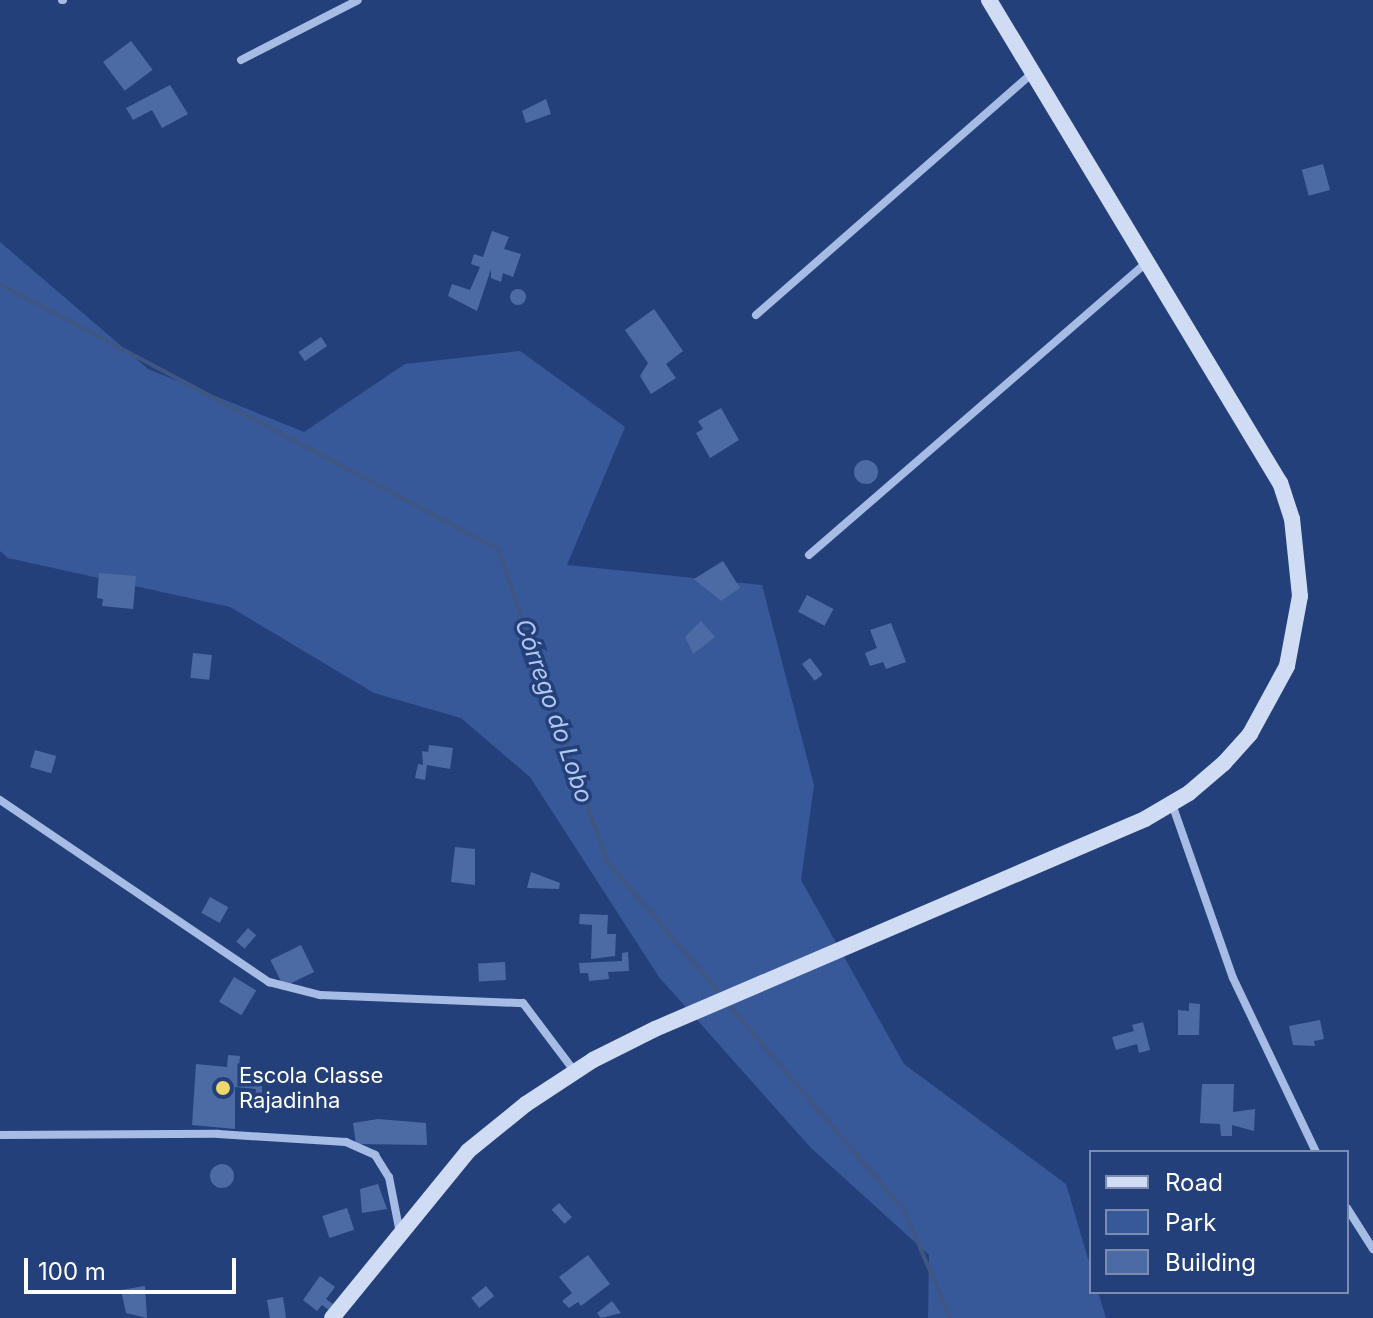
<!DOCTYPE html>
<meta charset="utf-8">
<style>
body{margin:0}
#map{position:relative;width:1373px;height:1318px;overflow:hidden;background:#24407b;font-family:Inter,sans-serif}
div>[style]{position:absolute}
.green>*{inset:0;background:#375999}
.stream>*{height:4px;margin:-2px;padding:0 2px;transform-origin:2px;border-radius:2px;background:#405682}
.building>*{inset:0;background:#4c6aa4;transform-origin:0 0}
.round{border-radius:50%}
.street>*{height:8px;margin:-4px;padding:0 4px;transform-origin:4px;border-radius:4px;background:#a7bce5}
.secondary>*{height:16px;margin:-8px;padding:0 8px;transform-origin:8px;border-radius:8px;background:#d0dcf4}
.dots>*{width:22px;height:22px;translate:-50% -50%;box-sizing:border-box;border:4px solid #24407b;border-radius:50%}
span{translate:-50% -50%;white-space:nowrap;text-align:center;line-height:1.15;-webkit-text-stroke:7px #24407b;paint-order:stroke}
.poi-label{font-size:22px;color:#fff}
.left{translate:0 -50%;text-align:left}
.water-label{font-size:24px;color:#b2c7ed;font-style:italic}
.legend{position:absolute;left:1089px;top:1150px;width:260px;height:144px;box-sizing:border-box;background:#24407b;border:2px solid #7c8cb0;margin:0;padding:10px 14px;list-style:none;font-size:24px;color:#fff}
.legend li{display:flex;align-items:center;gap:16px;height:40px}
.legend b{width:40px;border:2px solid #7c8cb0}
.scale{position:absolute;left:24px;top:1258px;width:212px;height:36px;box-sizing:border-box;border:4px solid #fff;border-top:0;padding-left:10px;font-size:24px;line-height:28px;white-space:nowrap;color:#fff;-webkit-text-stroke:6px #24407b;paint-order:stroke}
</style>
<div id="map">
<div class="green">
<i style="clip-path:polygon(0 242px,148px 369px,304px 432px,405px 364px,520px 351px,625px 427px,567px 565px,762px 585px,814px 785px,801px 880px,904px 1064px,1066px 1184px,1091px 1269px,1091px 1292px,1098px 1292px,1106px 1318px,928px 1318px,929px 1255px,811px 1148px,659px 977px,530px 777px,461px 718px,374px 693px,230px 607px,8px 558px,0 551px)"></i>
</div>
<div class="stream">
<i style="left:0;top:284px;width:564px;rotate:28.02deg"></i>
<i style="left:498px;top:549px;width:329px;rotate:70.8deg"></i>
<i style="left:606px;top:860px;width:179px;rotate:49.5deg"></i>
<i style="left:727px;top:1003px;width:272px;rotate:49.5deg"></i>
<i style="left:904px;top:1210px;width:117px;rotate:66.9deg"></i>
</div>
<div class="building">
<i style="left:131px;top:41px;width:36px;height:35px;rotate:53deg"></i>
<i style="clip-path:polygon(170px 85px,188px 114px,162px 128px,152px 110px,133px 120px,126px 108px)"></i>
<i style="clip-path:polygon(546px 99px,551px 114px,526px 123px,522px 111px)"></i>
<i style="left:1323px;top:164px;width:27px;height:22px;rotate:75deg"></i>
<i style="clip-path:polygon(492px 231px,509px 237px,504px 249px,521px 254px,513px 277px,503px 273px,501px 282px,491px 278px,491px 269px,477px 311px,448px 296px,452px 284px,470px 290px,480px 267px,471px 264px,474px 254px,483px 257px)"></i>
<i class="round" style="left:510px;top:289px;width:16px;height:16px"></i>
<i style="clip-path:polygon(654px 309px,683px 351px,666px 364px,676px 378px,651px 394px,640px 376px,648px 363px,625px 330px)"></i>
<i style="left:321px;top:337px;width:11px;height:27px;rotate:56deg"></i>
<i style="clip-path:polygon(721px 408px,739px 440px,710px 458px,696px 433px,703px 429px,698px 421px)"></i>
<i class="round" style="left:854px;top:460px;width:24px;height:24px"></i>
<i style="clip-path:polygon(723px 561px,740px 588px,721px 601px,694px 579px)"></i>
<i style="clip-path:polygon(99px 573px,136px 576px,133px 609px,102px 606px,103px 599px,97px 598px)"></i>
<i style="left:807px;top:595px;width:30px;height:19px;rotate:28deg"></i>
<i style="clip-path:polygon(701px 621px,715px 637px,693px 654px,685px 637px)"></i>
<i style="clip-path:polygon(891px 623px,906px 662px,886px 669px,883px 662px,870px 666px,865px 653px,877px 648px,870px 630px)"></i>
<i style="left:193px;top:653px;width:19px;height:25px;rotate:6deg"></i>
<i style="left:810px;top:658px;width:21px;height:10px;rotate:53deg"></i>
<i style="clip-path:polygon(429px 745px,453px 748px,450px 769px,427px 765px,425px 780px,415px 778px,418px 764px,423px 765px,422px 751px,428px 752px)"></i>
<i style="left:35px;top:750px;width:22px;height:18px;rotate:16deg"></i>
<i style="clip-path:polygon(455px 847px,475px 849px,475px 885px,451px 882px)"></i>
<i style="clip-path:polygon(531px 872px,560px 883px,559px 889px,527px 888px)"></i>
<i style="left:210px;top:897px;width:21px;height:18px;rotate:29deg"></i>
<i style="clip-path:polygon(580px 914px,608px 915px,607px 934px,616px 934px,615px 956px,591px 959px,592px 925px,579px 924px)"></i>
<i style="left:248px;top:928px;width:11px;height:18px;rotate:41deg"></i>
<i style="left:301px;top:945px;width:30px;height:34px;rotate:64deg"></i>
<i style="clip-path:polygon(628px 952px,629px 971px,608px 972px,609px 979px,589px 981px,588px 973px,580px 973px,579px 963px,622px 961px,622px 953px)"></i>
<i style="left:505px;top:962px;width:18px;height:27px;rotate:87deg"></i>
<i style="left:234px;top:977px;width:26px;height:29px;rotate:31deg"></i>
<i style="clip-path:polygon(1189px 1003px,1200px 1004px,1199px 1035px,1178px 1035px,1178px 1010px,1189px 1011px)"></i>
<i style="clip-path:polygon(1320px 1020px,1324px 1039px,1314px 1041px,1315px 1046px,1293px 1045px,1289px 1026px)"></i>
<i style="clip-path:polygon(1143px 1022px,1150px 1050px,1139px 1053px,1137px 1044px,1116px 1050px,1112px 1037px,1134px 1031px,1132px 1025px)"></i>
<i style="clip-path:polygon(228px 1055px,240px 1056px,239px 1067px,262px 1069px,262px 1096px,316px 1098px,315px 1104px,255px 1102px,256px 1089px,235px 1087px,235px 1129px,192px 1125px,196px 1064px,227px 1067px)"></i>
<i style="clip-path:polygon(1202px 1084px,1234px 1084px,1233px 1112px,1255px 1109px,1254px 1131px,1232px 1125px,1232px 1136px,1221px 1136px,1220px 1124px,1200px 1123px)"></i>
<i style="clip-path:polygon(378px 1119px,426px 1123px,427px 1145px,356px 1144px,353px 1123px)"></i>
<i class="round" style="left:210px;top:1164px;width:24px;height:24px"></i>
<i style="clip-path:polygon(378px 1184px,387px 1209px,362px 1213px,360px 1189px)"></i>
<i style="left:559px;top:1203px;width:19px;height:10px;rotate:47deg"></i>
<i style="left:347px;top:1208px;width:23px;height:26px;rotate:72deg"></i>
<i style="clip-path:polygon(588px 1255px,610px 1284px,581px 1306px,578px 1302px,569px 1308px,562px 1301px,572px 1293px,559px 1277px)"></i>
<i style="clip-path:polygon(320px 1276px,335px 1287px,326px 1299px,333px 1304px,329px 1310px,322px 1305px,317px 1311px,303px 1300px)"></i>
<i style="clip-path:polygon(145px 1286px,147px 1318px,126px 1313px,121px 1290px)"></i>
<i style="left:486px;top:1286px;width:13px;height:19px;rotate:51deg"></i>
<i style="clip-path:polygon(283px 1297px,286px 1318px,270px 1318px,267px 1300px)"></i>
<i style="clip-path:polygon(612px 1301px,621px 1313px,601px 1318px,597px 1313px)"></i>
</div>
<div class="street">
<i style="left:62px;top:0;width:1px"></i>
<i style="left:241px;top:60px;width:131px;rotate:-27.1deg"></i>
<i style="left:756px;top:315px;width:367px;rotate:-41.2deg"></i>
<i style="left:809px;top:555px;width:447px;rotate:-40.9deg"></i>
<i style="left:0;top:800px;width:325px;rotate:34.1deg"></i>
<i style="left:269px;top:982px;width:53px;rotate:14.3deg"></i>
<i style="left:320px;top:995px;width:203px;rotate:2.3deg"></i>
<i style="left:523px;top:1003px;width:86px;rotate:53deg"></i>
<i style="left:1172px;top:804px;width:184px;rotate:70.7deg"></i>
<i style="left:1233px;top:978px;width:193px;rotate:64.5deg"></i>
<i style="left:0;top:1135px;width:218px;rotate:-0.3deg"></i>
<i style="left:218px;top:1134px;width:128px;rotate:3.6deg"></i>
<i style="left:346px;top:1142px;width:32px;rotate:24deg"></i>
<i style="left:375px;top:1155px;width:26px;rotate:58deg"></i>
<i style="left:389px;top:1177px;width:57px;rotate:78.9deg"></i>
<i style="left:1347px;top:1208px;width:49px;rotate:57.6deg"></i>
</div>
<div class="secondary">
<i style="left:332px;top:1318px;width:215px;rotate:-50.8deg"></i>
<i style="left:468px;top:1151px;width:75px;rotate:-39deg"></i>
<i style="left:526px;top:1104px;width:80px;rotate:-33.3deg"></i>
<i style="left:593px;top:1060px;width:69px;rotate:-26.6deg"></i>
<i style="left:655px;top:1029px;width:533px;rotate:-23.2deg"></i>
<i style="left:1145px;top:819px;width:51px;rotate:-30.6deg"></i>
<i style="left:1189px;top:793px;width:46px;rotate:-40.6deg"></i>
<i style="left:1224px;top:763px;width:39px;rotate:-48deg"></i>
<i style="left:1250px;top:734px;width:77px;rotate:-61.4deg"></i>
<i style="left:1287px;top:666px;width:71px;rotate:-79.5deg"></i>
<i style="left:1300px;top:596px;width:77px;rotate:-95.9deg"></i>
<i style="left:1292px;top:519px;width:38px;rotate:-108deg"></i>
<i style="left:1280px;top:483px;width:564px;rotate:-121.07deg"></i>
</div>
<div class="dots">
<i style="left:223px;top:1088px;background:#efd76b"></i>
</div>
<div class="poi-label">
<span class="left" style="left:239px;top:1088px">Escola Classe<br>Rajadinha</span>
</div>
<div class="water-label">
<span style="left:554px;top:711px;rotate:71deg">Córrego do Lobo</span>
</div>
<ul class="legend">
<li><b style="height:10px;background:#d0dcf4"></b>Road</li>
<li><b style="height:22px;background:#375999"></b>Park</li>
<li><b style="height:22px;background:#4c6aa4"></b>Building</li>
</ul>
<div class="scale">100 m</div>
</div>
